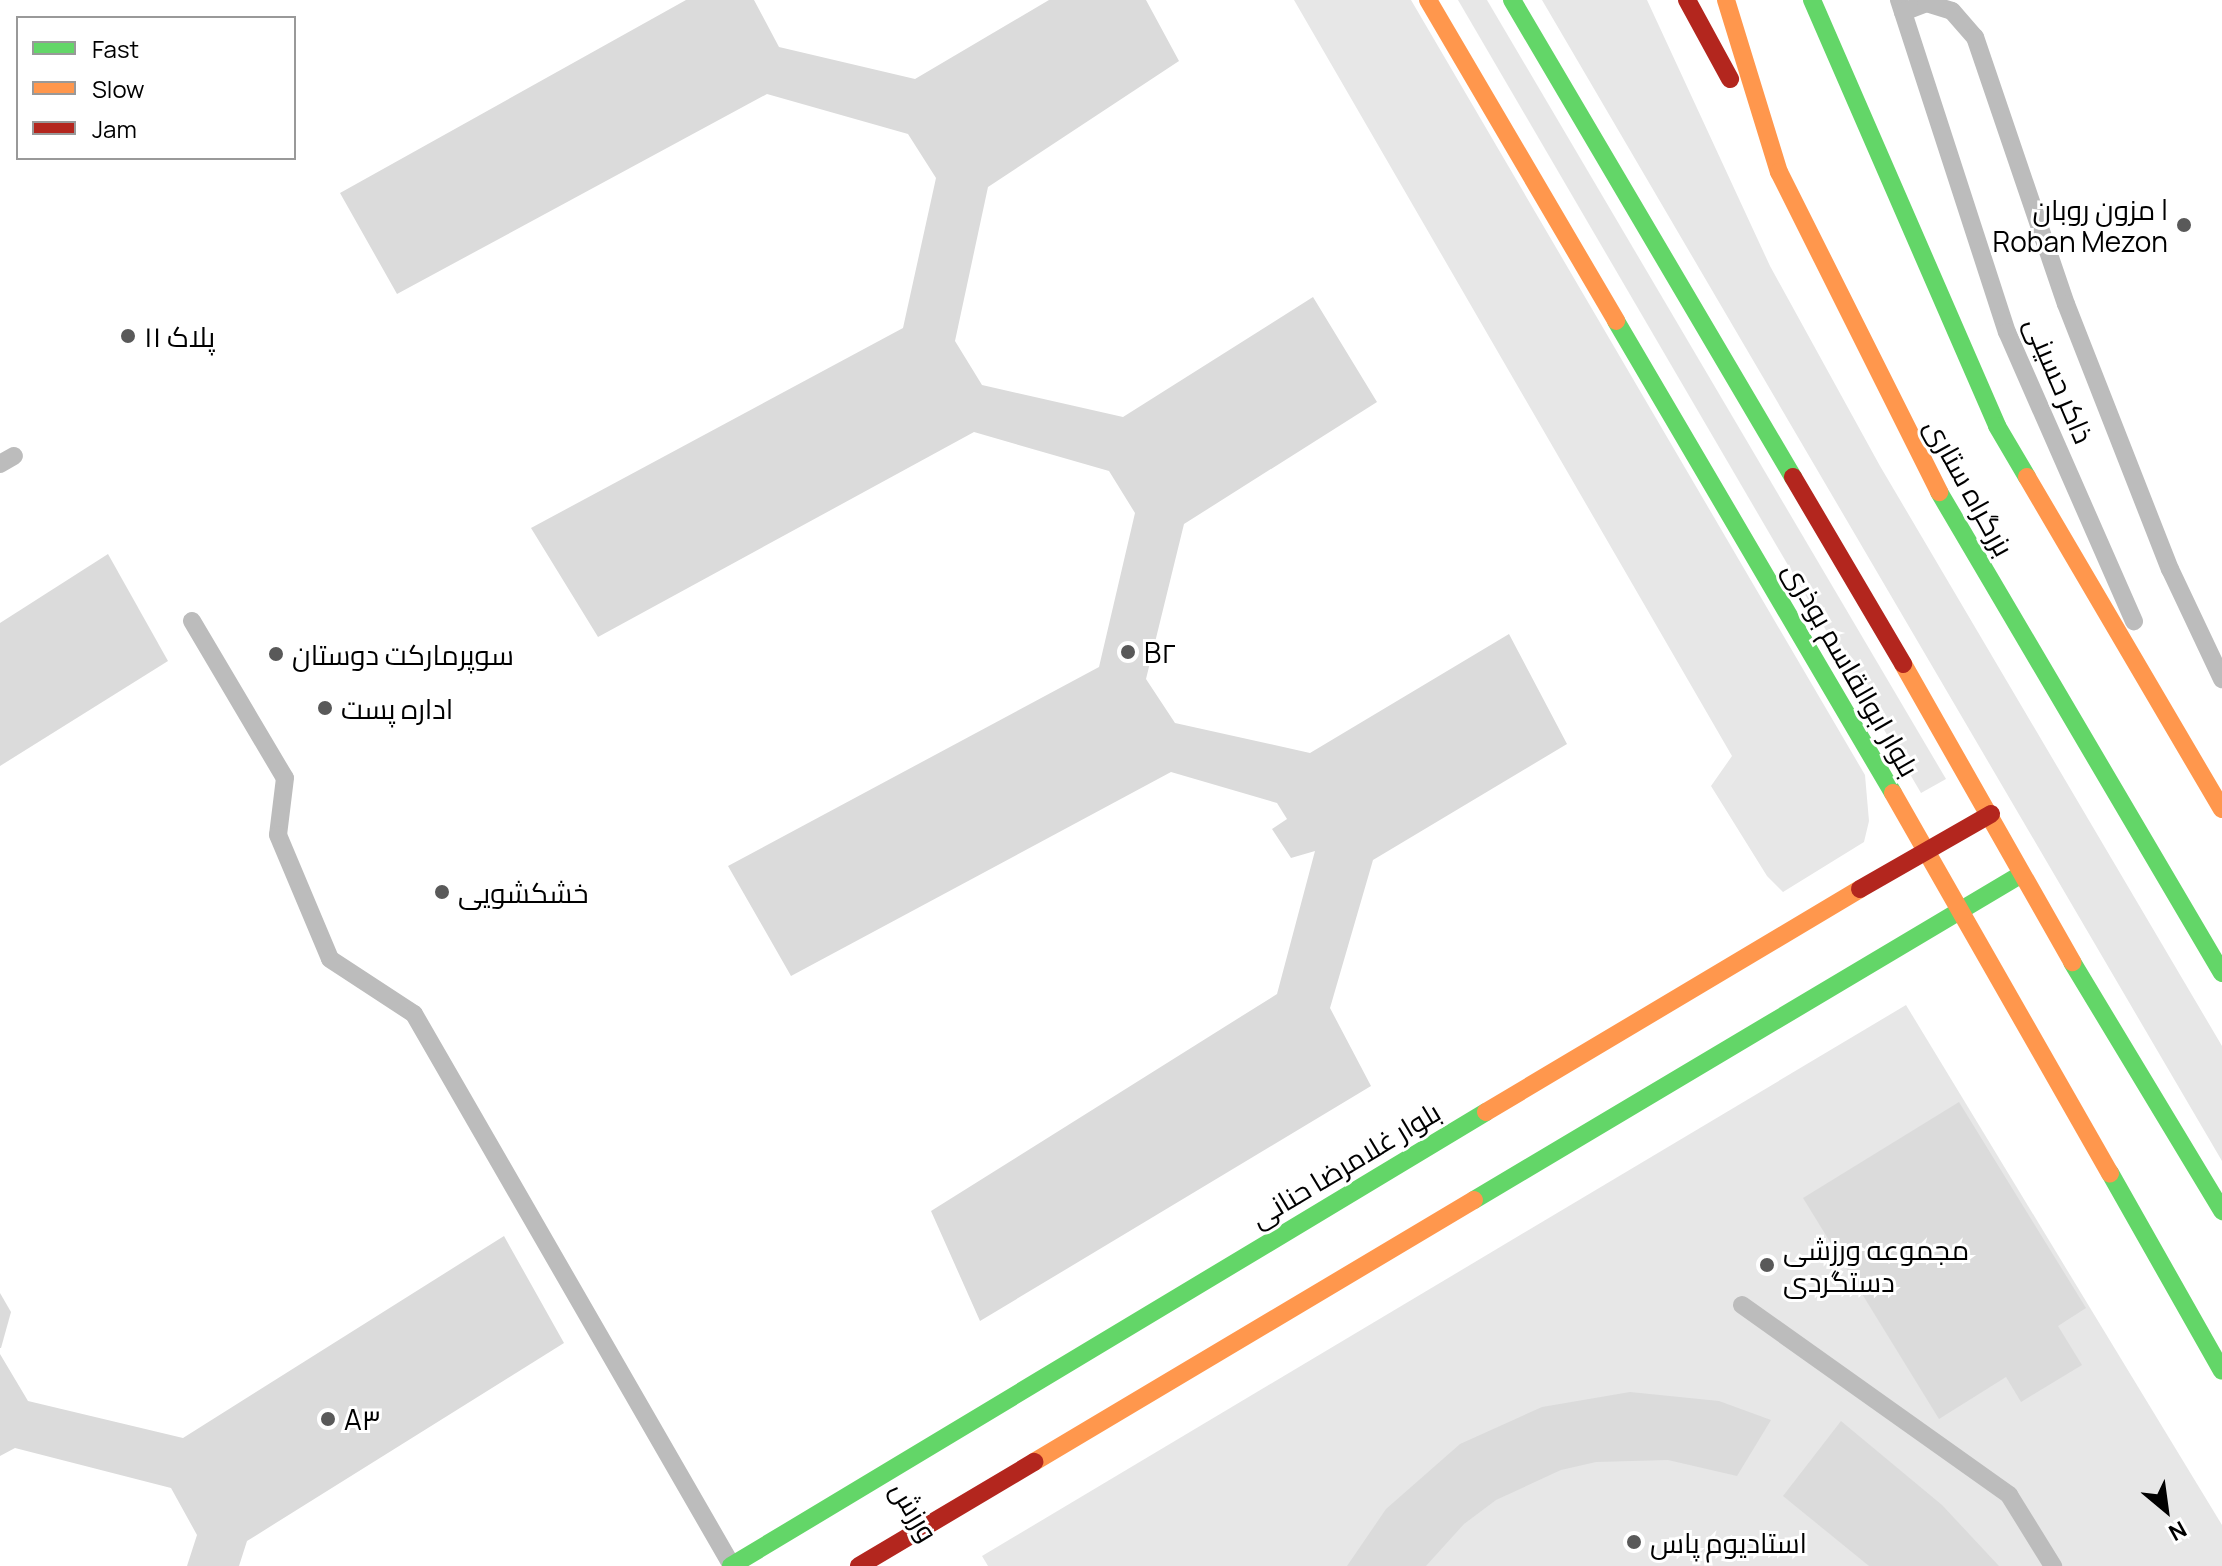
<!DOCTYPE html>
<meta charset="utf-8">
<style>
body{margin:0}
#map{position:relative;width:2222px;height:1566px;overflow:hidden;background:#fff;font-family:Manrope,Cairo,sans-serif}
div>[style]{position:absolute}
.green>*{inset:0;background:#e7e7e7}
.building>*{inset:0;background:#dbdbdb}
.lane>*{height:18px;margin:-9px;padding:0 9px;transform-origin:9px;border-radius:9px;background:#bcbcbc}
.fast>*{height:18px;margin:-9px;padding:0 9px;transform-origin:9px;border-radius:9px;background:#63d668}
.slow>*{height:18px;margin:-9px;padding:0 9px;transform-origin:9px;border-radius:9px;background:#ff974d}
.jam>*{height:18px;margin:-9px;padding:0 9px;transform-origin:9px;border-radius:9px;background:#b3261e}
.dots>*{width:22px;height:22px;translate:-50% -50%;box-sizing:border-box;border:4px solid #fff;border-radius:50%}
span{translate:-50% -50%;white-space:nowrap;text-align:center;line-height:1.15;-webkit-text-stroke:6px #fff;paint-order:stroke}
.poi-label{font-size:28px;color:#000}
.right{translate:-100% -50%;text-align:right}
.left{translate:0 -50%;text-align:left}
.street-label{font-size:28px;color:#000}
.legend{position:absolute;left:16px;top:16px;width:280px;height:144px;box-sizing:border-box;background:#fff;border:2px solid #999;margin:0;padding:10px 14px;list-style:none;font-size:24px;color:#000}
.legend li{display:flex;align-items:center;gap:16px;height:40px}
.legend b{width:40px;border:2px solid #999}
.north{position:absolute;left:2126px;top:1470px;width:80px;height:80px;-webkit-text-stroke:6px #fff;paint-order:stroke;rotate:151deg;font-size:22px;font-weight:700;line-height:32px;text-align:center;color:#000}
.north::after{content:'';display:block;margin:auto;width:28px;height:36px;background:#000;clip-path:polygon(50% 0,100% 100%,50% 72%,0 100%)}
</style>
<div id="map">
<div class="green">
<i style="clip-path:polygon(1294px 0,1411px 0,1865px 775px,1869px 821px,1864px 842px,1783px 892px,1767px 876px,1711px 786px,1732px 756px)"></i>
<i style="clip-path:polygon(1458px 0,1487px 0,1946px 779px,1921px 793px)"></i>
<i style="clip-path:polygon(1542px 0,1647px 0,1770px 266px,1880px 466px,2222px 1046px,2222px 1161px)"></i>
<i style="clip-path:polygon(1906px 1005px,2222px 1525px,2222px 1566px,988px 1566px,982px 1556px)"></i>
</div>
<div class="building">
<i style="clip-path:polygon(686px 0,754px 0,779px 47px,915px 79px,1049px 0,1146px 0,1179px 61px,988px 187px,955px 341px,982px 385px,1123px 417px,1313px 297px,1377px 402px,1184px 524px,1146px 679px,1175px 723px,1310px 753px,1509px 634px,1567px 744px,1373px 860px,1330px 1008px,1371px 1086px,980px 1321px,931px 1211px,1277px 994px,1315px 851px,1291px 858px,1272px 829px,1287px 819px,1277px 803px,1171px 772px,791px 976px,728px 866px,1099px 667px,1135px 513px,1109px 471px,974px 432px,598px 637px,531px 528px,903px 328px,936px 178px,908px 134px,767px 94px,397px 294px,340px 193px)"></i>
<i style="clip-path:polygon(108px 554px,168px 661px,0 766px,0 623px)"></i>
<i style="clip-path:polygon(1959px 1102px,2086px 1308px,2058px 1326px,2082px 1365px,2021px 1402px,2006px 1377px,1939px 1419px,1803px 1198px)"></i>
<i style="clip-path:polygon(504px 1236px,564px 1343px,247px 1541px,239px 1566px,187px 1566px,197px 1535px,171px 1488px,15px 1448px,0 1456px,0 1354px,28px 1401px,183px 1438px)"></i>
<i style="clip-path:polygon(0 1293px,11px 1312px,1px 1348px,0 1348px)"></i>
<i style="clip-path:polygon(1630px 1392px,1719px 1401px,1771px 1420px,1737px 1476px,1668px 1460px,1596px 1462px,1561px 1470px,1496px 1500px,1464px 1524px,1426px 1566px,1347px 1566px,1386px 1509px,1460px 1444px,1542px 1407px)"></i>
<i style="clip-path:polygon(1841px 1421px,1942px 1505px,1999px 1566px,1869px 1566px,1783px 1496px)"></i>
</div>
<div class="lane">
<i style="left:1899px;top:0;width:349px;rotate:72deg"></i>
<i style="left:2007px;top:332px;width:316px;rotate:66.3deg"></i>
<i style="left:1903px;top:12px;width:25px;rotate:-21deg"></i>
<i style="left:1926px;top:3px;width:27px;rotate:17deg"></i>
<i style="left:1952px;top:11px;width:35px;rotate:49deg"></i>
<i style="left:1975px;top:37px;width:282px;rotate:71.2deg"></i>
<i style="left:2066px;top:304px;width:285px;rotate:68.6deg"></i>
<i style="left:2170px;top:569px;width:122px;rotate:64.7deg"></i>
<i style="left:0;top:464px;width:16px;rotate:-30deg"></i>
<i style="left:192px;top:621px;width:182px;rotate:59.4deg"></i>
<i style="left:285px;top:778px;width:57px;rotate:97deg"></i>
<i style="left:278px;top:835px;width:134px;rotate:67.2deg"></i>
<i style="left:330px;top:959px;width:100px;rotate:33.2deg"></i>
<i style="left:414px;top:1014px;width:637px;rotate:60.05deg"></i>
<i style="left:1742px;top:1305px;width:328px;rotate:35.4deg"></i>
<i style="left:2009px;top:1495px;width:84px;rotate:58.2deg"></i>
</div>
<div class="fast">
<i style="left:1512px;top:0;width:554px;rotate:59.5deg"></i>
<i style="left:1812px;top:0;width:464px;rotate:66.5deg"></i>
<i style="left:1997px;top:426px;width:59px;rotate:59.5deg"></i>
<i style="left:1616px;top:321px;width:547px;rotate:59.59deg"></i>
<i style="left:1939px;top:492px;width:558px;rotate:59.53deg"></i>
<i style="left:2072px;top:962px;width:291px;rotate:58.9deg"></i>
<i style="left:2110px;top:1173px;width:227px;rotate:60.5deg"></i>
<i style="left:1474px;top:1200px;width:635px;rotate:-30.76deg"></i>
<i style="left:731px;top:1566px;width:881px;rotate:-31.02deg"></i>
</div>
<div class="slow">
<i style="left:1428px;top:0;width:372px;rotate:59.6deg"></i>
<i style="left:1726px;top:0;width:180px;rotate:72.9deg"></i>
<i style="left:1779px;top:172px;width:358px;rotate:63.4deg"></i>
<i style="left:2027px;top:477px;width:385px;rotate:59.6deg"></i>
<i style="left:1903px;top:664px;width:343px;rotate:60.4deg"></i>
<i style="left:1893px;top:793px;width:438px;rotate:60.3deg"></i>
<i style="left:1486px;top:1112px;width:435px;rotate:-30.8deg"></i>
<i style="left:1034px;top:1462px;width:512px;rotate:-30.77deg"></i>
</div>
<div class="jam">
<i style="left:1687px;top:0;width:90px;rotate:61.4deg"></i>
<i style="left:1793px;top:477px;width:217px;rotate:59.5deg"></i>
<i style="left:1860px;top:889px;width:151px;rotate:-29.8deg"></i>
<i style="left:859px;top:1566px;width:204px;rotate:-30.7deg"></i>
</div>
<div class="dots">
<i style="left:2184px;top:225px;background:#595959"></i>
<i style="left:128px;top:336px;background:#595959"></i>
<i style="left:1128px;top:652px;background:#595959"></i>
<i style="left:276px;top:654px;background:#595959"></i>
<i style="left:325px;top:708px;background:#595959"></i>
<i style="left:442px;top:892px;background:#595959"></i>
<i style="left:1767px;top:1265px;background:#595959"></i>
<i style="left:328px;top:1419px;background:#595959"></i>
<i style="left:1634px;top:1542px;background:#595959"></i>
</div>
<div class="poi-label">
<span class="right" style="left:2168px;top:225px">مزون روبان |<br>Roban Mezon</span>
<span class="left" style="left:144px;top:336px">پلاک ۱۱</span>
<span class="left" style="left:1144px;top:652px">B۲</span>
<span class="left" style="left:292px;top:654px">سوپرمارکت دوستان</span>
<span class="left" style="left:341px;top:708px">اداره پست</span>
<span class="left" style="left:458px;top:892px">خشکشویی</span>
<span class="left" style="left:1783px;top:1265px">مجموعه ورزشی<br>دستگردی</span>
<span class="left" style="left:344px;top:1419px">A۳</span>
<span class="left" style="left:1650px;top:1542px">استادیوم پاس</span>
</div>
<div class="street-label">
<span style="left:2060px;top:380px;rotate:67deg">ذاکر حسینی</span>
<span style="left:1970px;top:487px;rotate:61deg">بزرگراه ستاری</span>
<span style="left:1852px;top:669px;rotate:60deg">بلوار ابوالقاسم بوذری</span>
<span style="left:1345px;top:1164px;rotate:-31deg">بلوار غلامرضا حنانی</span>
<span style="left:915px;top:1511px;rotate:59deg">ورزش</span>
</div>
<ul class="legend">
<li><b style="height:10px;background:#63d668"></b>Fast</li>
<li><b style="height:10px;background:#ff974d"></b>Slow</li>
<li><b style="height:10px;background:#b3261e"></b>Jam</li>
</ul>
<div class="north">N</div>
</div>
